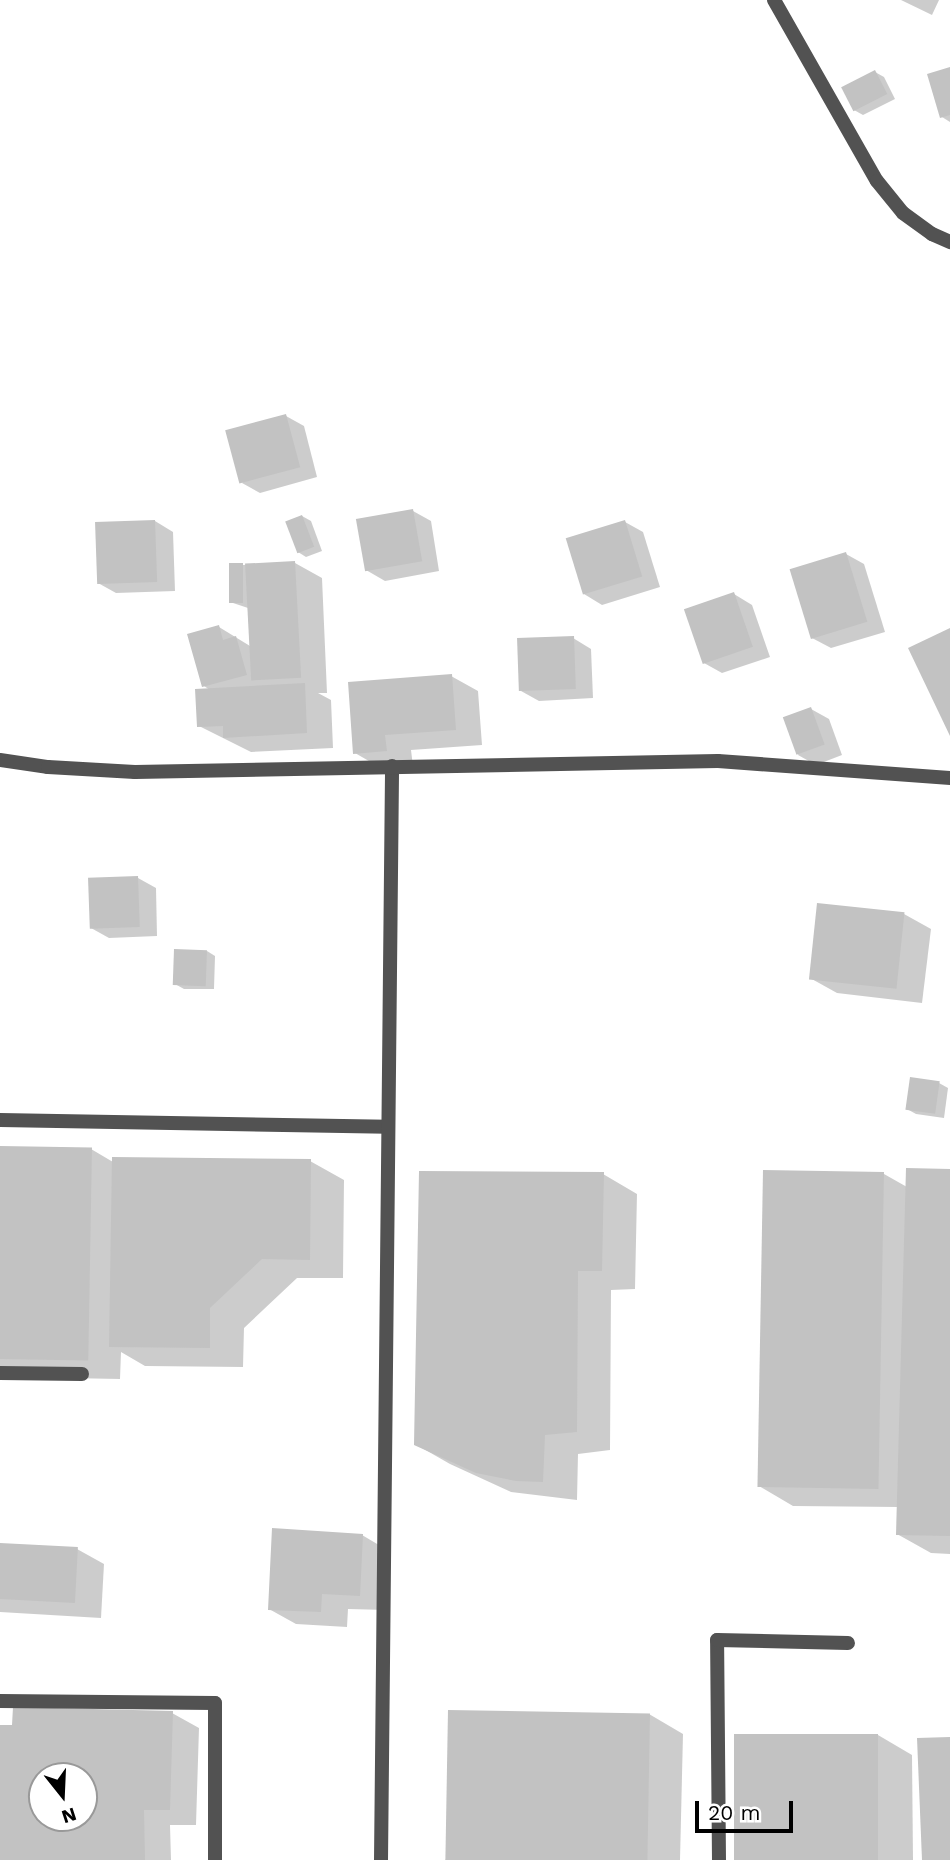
<!DOCTYPE html>
<style>
body{margin:0}
#map{position:relative;width:950px;height:1860px;overflow:hidden;background:#fff;font-family:"Work Sans",sans-serif}
div>[style]{position:absolute}
.shadow>*{inset:0;background:#0003}
.building>*{inset:0;background:#c2c2c2;transform-origin:0 0}
.lane>*{height:14px;margin:-7px;padding:0 7px;transform-origin:7px;border-radius:7px;background:#525252}
.street>*{height:14px;margin:-7px;padding:0 7px;transform-origin:7px;border-radius:7px;background:#525252}
span{translate:-50% -50%;white-space:nowrap;text-align:center;line-height:1.15;-webkit-text-stroke:5px #fff;paint-order:stroke}
.north{position:absolute;left:28px;top:1762px;width:70px;height:70px;box-sizing:border-box;background:#fff;border:2px solid #999;border-radius:50%;rotate:162deg;font-size:19px;font-weight:700;line-height:28px;text-align:center;color:#000}
.north::after{content:'';display:block;margin:auto;width:24px;height:32px;background:#000;clip-path:polygon(50% 0,100% 100%,50% 72%,0 100%)}
.scale{position:absolute;left:695px;top:1801px;width:98px;height:32px;box-sizing:border-box;border:4px solid #000;border-top:0;padding-left:9px;font-size:21px;line-height:24px;white-space:nowrap;color:#000;-webkit-text-stroke:5px #fff;paint-order:stroke}
</style>
<div id="map">
<div class="shadow">
<i style="clip-path:polygon(901px 0,939px 0,932px 15px)"></i>
<i style="clip-path:polygon(950px 69px,950px 122px,942px 117px)"></i>
<i style="clip-path:polygon(875px 72px,884px 77px,895px 99px,863px 115px,854px 110px)"></i>
<i style="clip-path:polygon(286px 416px,304px 426px,317px 477px,260px 493px,242px 483px)"></i>
<i style="clip-path:polygon(413px 511px,431px 521px,439px 571px,385px 581px,366px 570px)"></i>
<i style="clip-path:polygon(302px 516px,311px 521px,322px 551px,306px 557px,298px 552px)"></i>
<i style="clip-path:polygon(155px 521px,173px 532px,175px 591px,116px 593px,98px 583px)"></i>
<i style="clip-path:polygon(625px 522px,643px 532px,660px 587px,602px 605px,584px 594px)"></i>
<i style="clip-path:polygon(846px 554px,864px 564px,885px 632px,831px 648px,812px 638px)"></i>
<i style="clip-path:polygon(295px 563px,322px 578px,327px 693px,318px 693px,331px 700px,333px 748px,251px 752px,199px 726px,210px 690px,204px 686px,219px 627px,250px 646px,248px 608px,230px 602px,243px 565px)"></i>
<i style="clip-path:polygon(734px 594px,752px 605px,770px 657px,722px 673px,704px 663px)"></i>
<i style="clip-path:polygon(573px 638px,591px 649px,593px 698px,539px 701px,521px 691px)"></i>
<i style="clip-path:polygon(451px 676px,478px 691px,482px 745px,411px 750px,413px 766px,381px 768px,355px 753px)"></i>
<i style="clip-path:polygon(811px 709px,829px 719px,842px 755px,816px 765px,798px 755px)"></i>
<i style="clip-path:polygon(138px 878px,156px 888px,157px 936px,109px 938px,91px 928px)"></i>
<i style="clip-path:polygon(904px 914px,931px 929px,922px 1003px,837px 993px,810px 978px)"></i>
<i style="clip-path:polygon(207px 951px,215px 956px,214px 989px,184px 989px,175px 984px)"></i>
<i style="clip-path:polygon(939px 1083px,948px 1088px,944px 1118px,916px 1114px,907px 1109px)"></i>
<i style="clip-path:polygon(0 1147px,91px 1149px,113px 1162px,310px 1161px,344px 1180px,343px 1278px,297px 1278px,244px 1328px,243px 1367px,145px 1366px,121px 1352px,120px 1379px,14px 1377px,0 1369px)"></i>
<i style="clip-path:polygon(950px 1171px,950px 1554px,931px 1553px,897px 1534px,898px 1507px,793px 1506px,759px 1486px,765px 1172px,884px 1174px,907px 1187px)"></i>
<i style="clip-path:polygon(603px 1174px,637px 1194px,635px 1289px,611px 1290px,610px 1450px,578px 1454px,577px 1500px,511px 1492px,450px 1464px,415px 1444px)"></i>
<i style="clip-path:polygon(362px 1535px,389px 1551px,386px 1610px,348px 1609px,347px 1627px,296px 1624px,269px 1609px)"></i>
<i style="clip-path:polygon(0 1545px,77px 1549px,104px 1564px,101px 1618px,0 1612px)"></i>
<i style="clip-path:polygon(evenodd,172px 1713px,199px 1728px,196px 1825px,170px 1825px,171px 1860px,0 1860px,0 1727px,172px 1713px,42px 1776px,84px 1776px,84px 1818px,42px 1818px,42px 1776px)"></i>
<i style="clip-path:polygon(649px 1714px,683px 1734px,680px 1860px,445px 1860px)"></i>
<i style="clip-path:polygon(878px 1735px,912px 1755px,913px 1860px,736px 1860px,735px 1737px)"></i>
</div>
<div class="building">
<i style="clip-path:polygon(950px 67px,950px 115px,940px 118px,927px 74px)"></i>
<i style="left:875px;top:70px;width:27px;height:38px;rotate:63deg"></i>
<i style="left:286px;top:414px;width:55px;height:63px;rotate:75deg"></i>
<i style="left:413px;top:509px;width:53px;height:58px;rotate:80deg"></i>
<i style="left:302px;top:515px;width:34px;height:18px;rotate:69deg"></i>
<i style="left:155px;top:520px;width:62px;height:60px;rotate:88deg"></i>
<i style="left:625px;top:520px;width:59px;height:62px;rotate:73deg"></i>
<i style="left:846px;top:552px;width:73px;height:59px;rotate:73deg"></i>
<i style="left:295px;top:561px;width:117px;height:50px;rotate:87deg"></i>
<i style="left:229px;top:563px;width:14px;height:40px"></i>
<i style="left:734px;top:592px;width:58px;height:53px;rotate:71deg"></i>
<i style="clip-path:polygon(219px 625px,223px 640px,236px 636px,247px 675px,202px 687px,187px 634px)"></i>
<i style="clip-path:polygon(950px 628px,950px 736px,908px 648px)"></i>
<i style="left:574px;top:636px;width:53px;height:57px;rotate:88deg"></i>
<i style="clip-path:polygon(452px 674px,456px 730px,385px 735px,387px 751px,353px 754px,348px 682px)"></i>
<i style="clip-path:polygon(305px 683px,307px 733px,223px 738px,223px 726px,197px 727px,195px 689px)"></i>
<i style="left:811px;top:707px;width:40px;height:30px;rotate:70deg"></i>
<i style="left:138px;top:876px;width:51px;height:50px;rotate:88deg"></i>
<i style="left:817px;top:903px;width:88px;height:77px;rotate:6deg"></i>
<i style="left:174px;top:949px;width:33px;height:36px;rotate:2deg"></i>
<i style="left:910px;top:1077px;width:30px;height:33px;rotate:8deg"></i>
<i style="left:0;top:1146px;width:92px;height:213px;rotate:1deg"></i>
<i style="clip-path:polygon(112px 1157px,311px 1159px,310px 1260px,262px 1259px,210px 1308px,210px 1348px,109px 1347px)"></i>
<i style="clip-path:polygon(906px 1168px,950px 1169px,950px 1536px,896px 1535px)"></i>
<i style="left:763px;top:1170px;width:121px;height:317px;rotate:1deg"></i>
<i style="clip-path:polygon(419px 1171px,604px 1172px,602px 1271px,578px 1271px,577px 1432px,545px 1435px,543px 1482px,516px 1481px,476px 1473px,414px 1445px)"></i>
<i style="clip-path:polygon(272px 1528px,363px 1534px,360px 1596px,322px 1594px,321px 1612px,268px 1610px)"></i>
<i style="left:0;top:1543px;width:78px;height:56px;rotate:3deg"></i>
<i style="clip-path:polygon(evenodd,13px 1707px,173px 1711px,170px 1810px,144px 1810px,145px 1860px,0 1860px,0 1725px,12px 1725px,13px 1707px,42px 1776px,84px 1776px,84px 1818px,42px 1818px,42px 1776px)"></i>
<i style="left:448px;top:1710px;width:202px;height:150px;rotate:1deg"></i>
<i style="left:878px;top:1734px;width:126px;height:144px;rotate:90deg"></i>
<i style="clip-path:polygon(950px 1737px,950px 1860px,922px 1860px,917px 1738px)"></i>
</div>
<div class="lane">
<i style="left:0;top:1120px;width:387px;rotate:1deg"></i>
<i style="left:0;top:1373px;width:82px;rotate:0.7deg"></i>
<i style="left:0;top:1701px;width:215px;rotate:0.5deg"></i>
<i style="left:215px;top:1703px;width:157px;rotate:90deg"></i>
<i style="left:381px;top:1860px;width:1094px;rotate:-89.42deg"></i>
<i style="left:719px;top:1860px;width:220px;rotate:-90.5deg"></i>
<i style="left:717px;top:1640px;width:131px;rotate:1.3deg"></i>
</div>
<div class="street">
<i style="left:774px;top:0;width:208px;rotate:60.4deg"></i>
<i style="left:877px;top:181px;width:41px;rotate:50.9deg"></i>
<i style="left:903px;top:213px;width:36px;rotate:36deg"></i>
<i style="left:932px;top:234px;width:20px;rotate:24deg"></i>
<i style="left:0;top:760px;width:49px;rotate:8.3deg"></i>
<i style="left:48px;top:767px;width:87px;rotate:3.3deg"></i>
<i style="left:135px;top:772px;width:583px;rotate:-1.08deg"></i>
<i style="left:718px;top:761px;width:233px;rotate:4.2deg"></i>
</div>
<div class="north">N</div>
<div class="scale">20 m</div>
</div>
